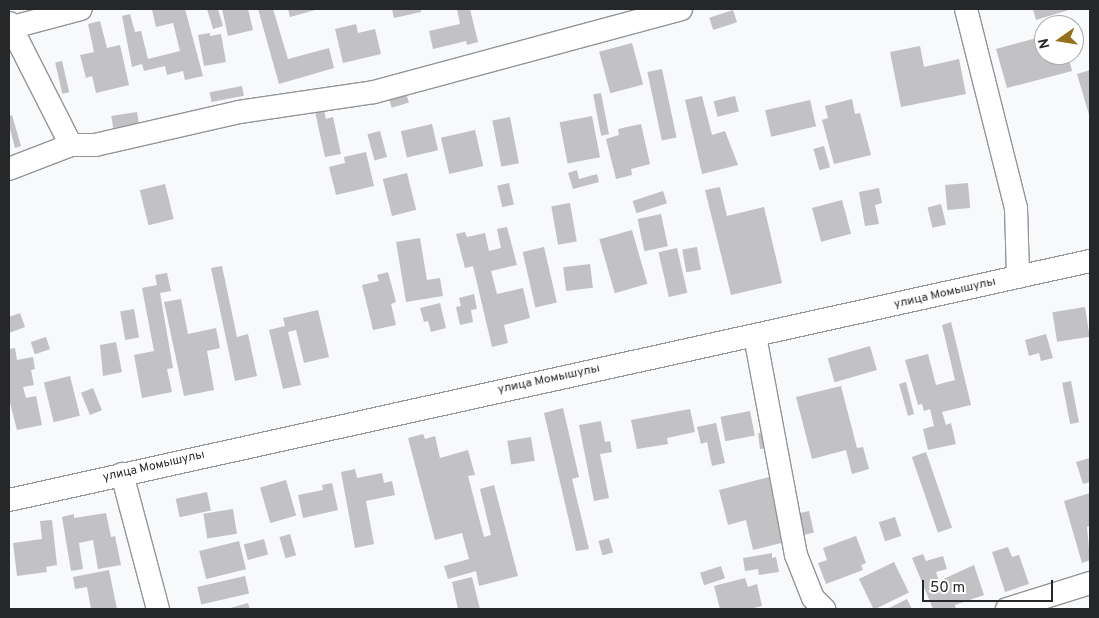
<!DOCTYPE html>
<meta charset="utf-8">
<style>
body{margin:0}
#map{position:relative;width:1099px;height:618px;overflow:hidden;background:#f7f9fb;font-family:Overpass,sans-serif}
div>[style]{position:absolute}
.building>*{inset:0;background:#c2c1c3;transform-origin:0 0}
.roads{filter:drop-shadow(1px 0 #939597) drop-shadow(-1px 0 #939597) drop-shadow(0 1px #939597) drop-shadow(0 -1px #939597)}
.minor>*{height:22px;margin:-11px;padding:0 11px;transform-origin:11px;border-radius:11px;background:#fff}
span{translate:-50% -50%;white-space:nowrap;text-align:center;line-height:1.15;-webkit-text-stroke:4px #fff;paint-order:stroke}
.street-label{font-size:12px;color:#262728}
.frame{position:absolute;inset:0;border:10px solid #262728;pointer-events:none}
.north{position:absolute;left:1034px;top:15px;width:50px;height:50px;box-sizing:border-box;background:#fff;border:1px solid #a8a9a9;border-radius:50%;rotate:257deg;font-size:14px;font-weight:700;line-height:20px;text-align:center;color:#262728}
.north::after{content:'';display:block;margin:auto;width:18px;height:22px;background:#966f1a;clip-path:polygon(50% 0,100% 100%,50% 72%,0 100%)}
.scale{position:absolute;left:922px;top:580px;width:131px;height:22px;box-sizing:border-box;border:2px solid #262728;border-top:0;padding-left:6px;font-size:15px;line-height:18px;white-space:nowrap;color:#262728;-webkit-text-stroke:4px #fff;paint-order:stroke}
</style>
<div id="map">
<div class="building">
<i style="clip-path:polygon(185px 9px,203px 76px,185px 80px,183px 71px,167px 75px,165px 66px,144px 71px,142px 64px,132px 67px,122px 16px,130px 14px,135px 32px,141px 31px,148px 59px,180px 51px,173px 23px,156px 27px,152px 10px)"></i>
<i style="clip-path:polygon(207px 9px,218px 9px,223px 26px,213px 29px)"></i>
<i style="clip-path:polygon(222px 9px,248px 9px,253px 30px,228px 36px)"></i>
<i style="clip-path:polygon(258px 9px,273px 9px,288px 59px,329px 48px,334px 68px,279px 84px)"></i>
<i style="clip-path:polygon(288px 9px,319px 9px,290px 17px)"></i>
<i style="clip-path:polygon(392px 9px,421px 9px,421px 12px,394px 18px)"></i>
<i style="clip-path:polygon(457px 9px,470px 9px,478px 42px,467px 45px,466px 41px,433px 49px,429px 31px,460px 24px)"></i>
<i style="clip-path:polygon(1033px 9px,1072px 9px,1036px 20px)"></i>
<i style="left:733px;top:10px;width:13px;height:25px;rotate:72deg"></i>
<i style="clip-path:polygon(100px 21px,107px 48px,120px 45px,129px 85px,96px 93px,92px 76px,86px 78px,80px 55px,94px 52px,88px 24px)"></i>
<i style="clip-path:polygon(356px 24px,358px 33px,375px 29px,381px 54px,343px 63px,335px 29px)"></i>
<i style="clip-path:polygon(210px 33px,210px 36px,221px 34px,226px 62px,204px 66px,198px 35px)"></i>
<i style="clip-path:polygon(1044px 36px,1044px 55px,1068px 55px,1072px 71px,1007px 88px,996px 49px)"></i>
<i style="left:632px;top:43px;width:43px;height:34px;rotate:75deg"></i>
<i style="clip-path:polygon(920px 46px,924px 67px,959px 59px,966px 94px,901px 107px,890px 52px)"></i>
<i style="left:62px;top:61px;width:32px;height:7px;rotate:77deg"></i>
<i style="left:662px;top:69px;width:70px;height:15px;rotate:78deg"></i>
<i style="clip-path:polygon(1090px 70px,1090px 118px,1077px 74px)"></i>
<i style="left:242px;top:86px;width:10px;height:33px;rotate:79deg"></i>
<i style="left:406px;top:93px;width:10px;height:18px;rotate:73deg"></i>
<i style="left:601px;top:93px;width:42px;height:8px;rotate:79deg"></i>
<i style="clip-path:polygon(702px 96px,712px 135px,725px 131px,738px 165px,702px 174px,685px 100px)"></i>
<i style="left:735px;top:96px;width:16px;height:22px;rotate:76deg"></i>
<i style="clip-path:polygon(852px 99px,855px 114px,860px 113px,871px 155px,834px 164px,822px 120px,828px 118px,825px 106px)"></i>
<i style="left:810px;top:100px;width:27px;height:46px;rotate:77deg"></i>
<i style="clip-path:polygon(324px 110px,326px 119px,333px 117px,341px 154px,325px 157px,315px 112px)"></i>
<i style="left:137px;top:112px;width:12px;height:26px;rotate:81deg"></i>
<i style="clip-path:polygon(12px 115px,21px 146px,15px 148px,9px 125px,9px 116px)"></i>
<i style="left:592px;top:116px;width:42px;height:33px;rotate:79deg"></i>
<i style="left:510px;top:117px;width:47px;height:18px;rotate:79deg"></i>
<i style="left:432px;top:124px;width:27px;height:32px;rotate:77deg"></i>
<i style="clip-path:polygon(641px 124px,650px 164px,631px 169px,632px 175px,616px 179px,606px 139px,619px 135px,618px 129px)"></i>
<i style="left:475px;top:130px;width:37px;height:35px;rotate:77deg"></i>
<i style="left:380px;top:131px;width:27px;height:13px;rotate:75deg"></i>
<i style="left:824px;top:146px;width:22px;height:11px;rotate:74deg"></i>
<i style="clip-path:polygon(366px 152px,374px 186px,336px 195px,329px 167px,345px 163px,344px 157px)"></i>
<i style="clip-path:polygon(577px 170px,579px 179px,597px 174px,599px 182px,573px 189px,568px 173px)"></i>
<i style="left:407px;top:173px;width:38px;height:25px;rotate:76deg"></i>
<i style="left:509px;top:183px;width:22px;height:12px;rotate:77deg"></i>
<i style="left:968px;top:183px;width:25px;height:23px;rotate:85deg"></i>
<i style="left:165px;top:184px;width:36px;height:26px;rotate:76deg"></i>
<i style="clip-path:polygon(720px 187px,727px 216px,764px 207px,782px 283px,731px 295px,705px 190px)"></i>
<i style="clip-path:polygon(879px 188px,882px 203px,875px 205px,879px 224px,865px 226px,859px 192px)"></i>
<i style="left:663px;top:191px;width:13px;height:32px;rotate:72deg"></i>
<i style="left:842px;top:200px;width:35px;height:31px;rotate:75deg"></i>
<i style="left:570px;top:203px;width:39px;height:19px;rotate:80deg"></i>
<i style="left:941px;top:204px;width:21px;height:14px;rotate:76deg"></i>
<i style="left:661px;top:214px;width:33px;height:24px;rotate:78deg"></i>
<i style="clip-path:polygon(507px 227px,517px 265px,491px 271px,497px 294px,523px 288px,530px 318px,504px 325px,508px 343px,492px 347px,473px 266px,465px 268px,456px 234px,465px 232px,467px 237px,485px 233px,489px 251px,501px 248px,497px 229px)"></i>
<i style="left:632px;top:230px;width:56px;height:34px;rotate:74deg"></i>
<i style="clip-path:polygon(420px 238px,427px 280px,440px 278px,443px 296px,406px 302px,396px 242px)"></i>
<i style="left:544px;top:247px;width:57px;height:22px;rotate:77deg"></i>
<i style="left:697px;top:247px;width:23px;height:15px;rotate:80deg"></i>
<i style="left:677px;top:248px;width:46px;height:19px;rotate:77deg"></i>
<i style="left:590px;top:264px;width:24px;height:27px;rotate:83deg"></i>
<i style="clip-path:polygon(222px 266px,237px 337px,248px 334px,257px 376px,235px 381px,211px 268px)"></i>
<i style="clip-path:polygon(388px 272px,396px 302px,391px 304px,396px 325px,373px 330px,362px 285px,379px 281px,377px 275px)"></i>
<i style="clip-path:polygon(167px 273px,171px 291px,160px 293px,173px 368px,167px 369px,172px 392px,142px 398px,134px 355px,154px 351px,142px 288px,157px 285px,155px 275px)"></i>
<i style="clip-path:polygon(474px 294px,477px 309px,471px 310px,473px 322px,460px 325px,456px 307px,461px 306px,459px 298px)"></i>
<i style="clip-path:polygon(181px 299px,188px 334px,216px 328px,220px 348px,207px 351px,214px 390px,184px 396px,164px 302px)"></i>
<i style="clip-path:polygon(440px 303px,446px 328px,431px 332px,428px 321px,424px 322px,420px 308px)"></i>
<i style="left:1085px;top:307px;width:30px;height:33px;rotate:81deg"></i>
<i style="left:134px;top:309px;width:29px;height:14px;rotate:80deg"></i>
<i style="clip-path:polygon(318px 310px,329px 357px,304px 363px,296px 330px,288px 332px,301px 385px,283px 389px,269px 330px,285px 326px,283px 318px)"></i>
<i style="clip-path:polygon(20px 313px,25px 327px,9px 333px,9px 317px)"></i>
<i style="clip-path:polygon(951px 322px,971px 405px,942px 412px,946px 425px,951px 423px,956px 444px,928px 450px,923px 429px,934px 426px,930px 409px,924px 411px,922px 404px,918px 405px,905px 360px,928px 354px,936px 385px,955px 380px,942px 325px)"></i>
<i style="clip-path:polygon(1046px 334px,1053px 358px,1041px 361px,1039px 353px,1029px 356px,1025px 340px)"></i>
<i style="left:46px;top:337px;width:13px;height:16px;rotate:72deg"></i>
<i style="clip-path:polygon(116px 342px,122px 372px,103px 376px,100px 345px)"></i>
<i style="left:870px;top:346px;width:25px;height:44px;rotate:74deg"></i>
<i style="clip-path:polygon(15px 348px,17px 360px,33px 357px,35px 369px,31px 370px,34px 385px,23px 387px,26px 398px,36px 396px,42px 425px,17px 430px,9px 399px,9px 349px)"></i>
<i style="left:70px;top:376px;width:41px;height:27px;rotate:76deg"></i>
<i style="left:1071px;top:381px;width:42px;height:9px;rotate:79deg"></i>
<i style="clip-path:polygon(906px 382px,914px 414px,908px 416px,899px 384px)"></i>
<i style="clip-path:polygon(841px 386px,857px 448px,863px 447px,869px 469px,852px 474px,846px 450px,812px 459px,796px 397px)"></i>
<i style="left:93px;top:388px;width:24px;height:13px;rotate:68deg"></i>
<i style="clip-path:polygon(563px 408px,579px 477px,572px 479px,589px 549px,576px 551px,544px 413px)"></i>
<i style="clip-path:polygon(690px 409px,695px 432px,667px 438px,668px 444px,637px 449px,631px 420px)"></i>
<i style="left:750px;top:411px;width:25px;height:30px;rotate:79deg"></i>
<i style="clip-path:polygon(601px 421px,605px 442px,610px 441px,612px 452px,600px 454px,609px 498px,594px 501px,579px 425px)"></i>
<i style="clip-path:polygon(716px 423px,725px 463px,712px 466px,707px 442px,701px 444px,697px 427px)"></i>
<i style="left:768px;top:432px;width:16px;height:10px;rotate:83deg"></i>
<i style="clip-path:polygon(423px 434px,425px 439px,435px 436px,440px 458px,468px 450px,475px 475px,468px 476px,484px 537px,491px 535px,480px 489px,494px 485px,518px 576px,479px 586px,476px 571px,448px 579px,444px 566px,469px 559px,462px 533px,435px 540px,408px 438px)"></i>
<i style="left:531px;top:437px;width:24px;height:24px;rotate:81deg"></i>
<i style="left:926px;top:452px;width:80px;height:15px;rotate:71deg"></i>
<i style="clip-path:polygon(1090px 458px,1090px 482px,1083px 484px,1076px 462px)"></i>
<i style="clip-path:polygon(355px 469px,357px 478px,382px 473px,384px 483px,392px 481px,395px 495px,366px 501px,374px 544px,355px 548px,341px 472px)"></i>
<i style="clip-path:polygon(769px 477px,785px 542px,753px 550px,746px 520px,728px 525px,719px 490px)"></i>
<i style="left:286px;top:480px;width:37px;height:27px;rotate:74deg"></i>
<i style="clip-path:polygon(332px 483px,338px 510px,303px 518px,298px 495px,323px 490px,322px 485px)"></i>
<i style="left:207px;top:492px;width:19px;height:32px;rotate:78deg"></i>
<i style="clip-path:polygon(1090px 493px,1090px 526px,1087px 527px,1090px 560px,1082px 563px,1064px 501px)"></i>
<i style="left:233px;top:509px;width:25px;height:30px;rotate:81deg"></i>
<i style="left:809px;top:511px;width:22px;height:12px;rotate:77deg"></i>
<i style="clip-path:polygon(106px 513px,111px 537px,115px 536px,121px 565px,98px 569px,93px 540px,79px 543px,83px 569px,71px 571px,62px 517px,74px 514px,74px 518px)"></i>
<i style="left:895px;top:517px;width:20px;height:17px;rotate:72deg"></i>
<i style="clip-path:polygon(52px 520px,57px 565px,46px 567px,47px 572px,17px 576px,13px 543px,42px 539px,40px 521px)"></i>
<i style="left:290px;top:534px;width:22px;height:11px;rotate:74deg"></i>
<i style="clip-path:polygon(856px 536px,866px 563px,861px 565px,863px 570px,826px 584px,818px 563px,827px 560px,823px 548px)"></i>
<i style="left:609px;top:538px;width:15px;height:11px;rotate:74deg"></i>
<i style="left:264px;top:539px;width:16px;height:21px;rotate:75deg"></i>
<i style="left:239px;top:541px;width:29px;height:41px;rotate:76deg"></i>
<i style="clip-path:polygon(1008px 547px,1012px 557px,1019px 555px,1029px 584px,1005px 592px,992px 552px)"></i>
<i style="clip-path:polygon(772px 553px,772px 558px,776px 557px,779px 572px,759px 575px,758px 569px,745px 571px,743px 558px)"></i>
<i style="clip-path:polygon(923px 554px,926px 561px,943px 556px,947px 569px,936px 572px,939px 581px,974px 565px,984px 595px,955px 605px,956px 609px,933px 609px,912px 558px)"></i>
<i style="left:894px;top:562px;width:34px;height:39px;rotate:64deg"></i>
<i style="left:721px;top:566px;width:13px;height:22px;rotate:72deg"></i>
<i style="clip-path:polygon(109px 570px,117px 609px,91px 609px,87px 587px,75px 589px,73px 577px)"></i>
<i style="left:245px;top:576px;width:18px;height:49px;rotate:77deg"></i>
<i style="clip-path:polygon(472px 577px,480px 609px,458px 609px,452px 582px)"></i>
<i style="clip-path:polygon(745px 578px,748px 587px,757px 584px,762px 606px,749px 609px,720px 609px,714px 586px)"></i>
<i style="clip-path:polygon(907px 599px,912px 609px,887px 609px)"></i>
<i style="clip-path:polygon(248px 603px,250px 609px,227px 609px)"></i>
</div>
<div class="roads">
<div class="minor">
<i style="left:966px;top:9px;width:205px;rotate:75.9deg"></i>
<i style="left:1016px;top:208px;width:69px;rotate:88.3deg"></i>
<i style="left:9px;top:23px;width:137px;rotate:63.1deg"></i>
<i style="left:71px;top:145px;width:66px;rotate:158.8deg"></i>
<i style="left:9px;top:28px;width:74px;rotate:-14.8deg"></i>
<i style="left:71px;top:145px;width:24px"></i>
<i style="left:95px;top:145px;width:148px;rotate:-12.9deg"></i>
<i style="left:239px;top:112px;width:136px;rotate:-8.4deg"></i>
<i style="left:374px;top:92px;width:318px;rotate:-15.1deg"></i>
<i style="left:755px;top:336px;width:223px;rotate:79.4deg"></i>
<i style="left:796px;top:555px;width:46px;rotate:68.4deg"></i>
<i style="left:813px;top:598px;width:16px;rotate:45deg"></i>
<i style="left:122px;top:474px;width:140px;rotate:75.1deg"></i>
<i style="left:9px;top:500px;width:1107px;rotate:-12.47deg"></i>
<i style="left:1007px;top:609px;width:87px;rotate:-17.4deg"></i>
</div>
</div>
<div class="street-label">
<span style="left:945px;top:294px;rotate:-13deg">улица Момышулы</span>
<span style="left:549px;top:380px;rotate:-12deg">улица Момышулы</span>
<span style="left:154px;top:467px;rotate:-13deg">улица Момышулы</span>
</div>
<div class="frame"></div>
<div class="north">N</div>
<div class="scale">50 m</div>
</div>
